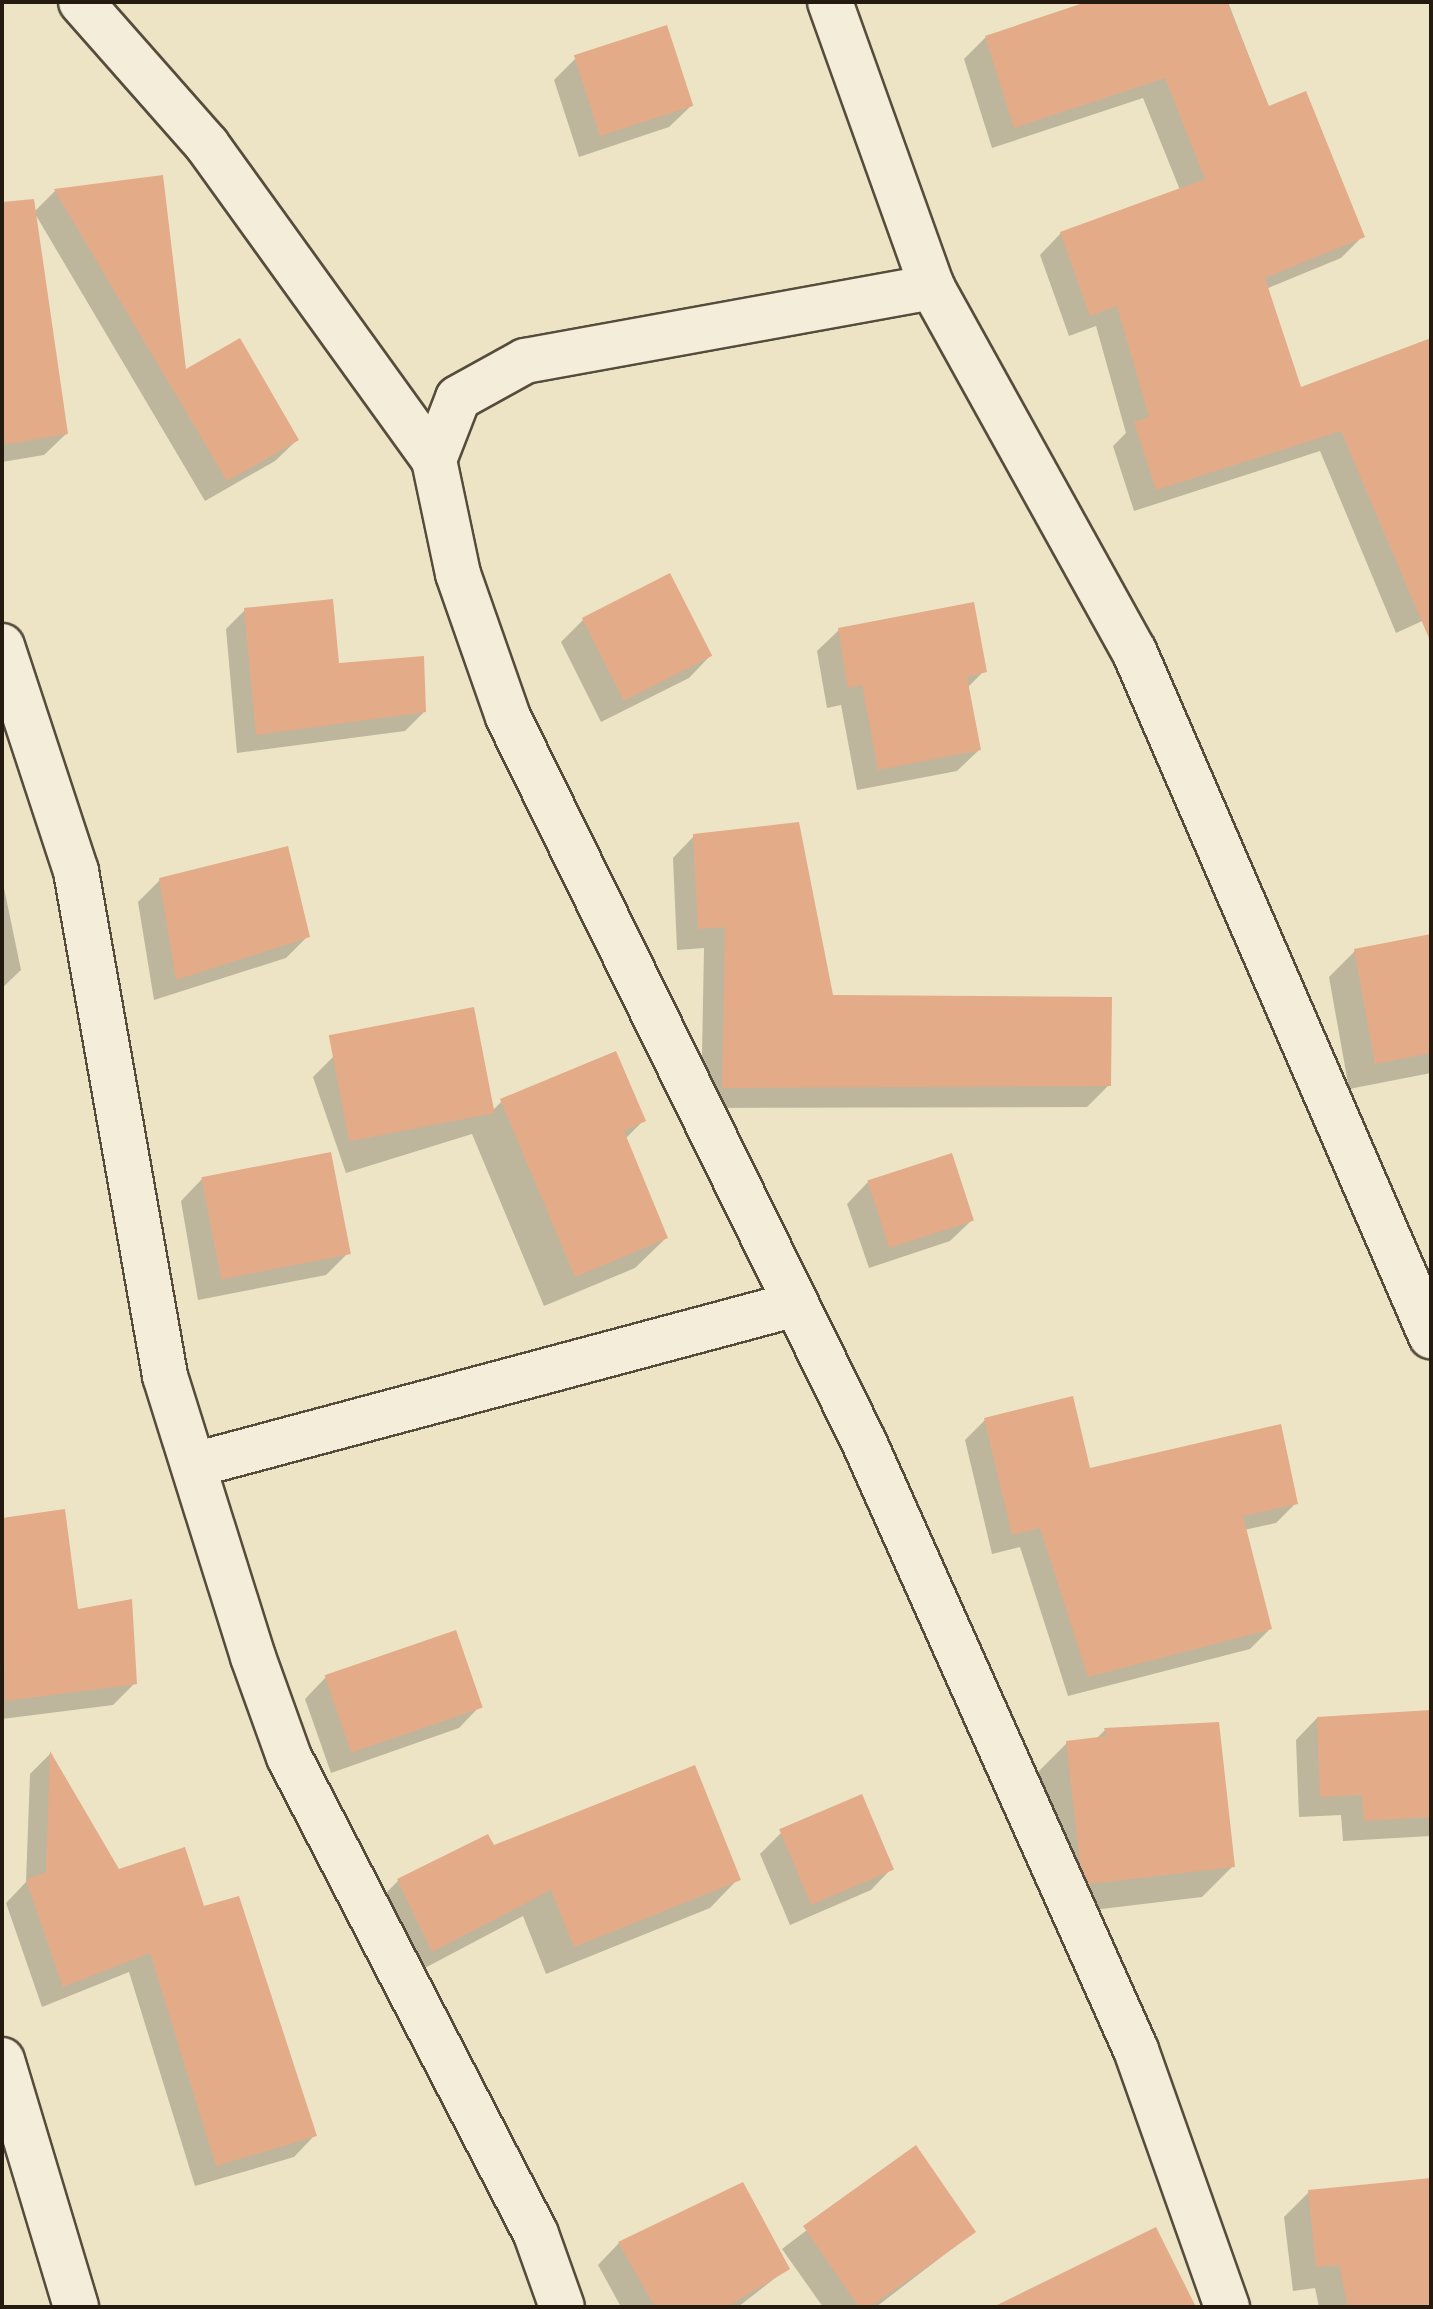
<!DOCTYPE html>
<style>
body{margin:0}
#map{position:relative;width:1433px;height:2309px;overflow:hidden;background:#ede4c5;font-family:"IM FELL French Canon",serif}
div>[style]{position:absolute}
.shadow>*{inset:0;background:#0003}
.building>*{inset:0;background:#e4ab89;transform-origin:0 0}
.roads{filter:drop-shadow(2px 0 #574c3c) drop-shadow(-2px 0 #574c3c) drop-shadow(0 2px #574c3c) drop-shadow(0 -2px #574c3c)}
.minor>*{height:44px;margin:-22px;padding:0 22px;transform-origin:22px;border-radius:22px;background:#f3edd9}
span{translate:-50% -50%;white-space:nowrap;text-align:center;line-height:1.15;-webkit-text-stroke:6px #f3edd9;paint-order:stroke}
.frame{position:absolute;inset:0;border:4px solid #251a0f;pointer-events:none}
</style>
<div id="map">
<div class="shadow">
<i style="clip-path:polygon(1092px 2px,1228px 2px,1281px 139px,1363px 236px,1341px 258px,1266px 289px,1300px 389px,1431px 340px,1431px 617px,1396px 633px,1320px 451px,1134px 511px,1113px 446px,1126px 433px,1096px 326px,1069px 336px,1040px 255px,1061px 233px,1180px 190px,1143px 98px,992px 148px,964px 59px,986px 37px)"></i>
<i style="clip-path:polygon(575px 59px,691px 106px,669px 127px,579px 157px,554px 80px)"></i>
<i style="clip-path:polygon(161px 178px,185px 372px,297px 440px,275px 461px,205px 501px,34px 212px,55px 191px)"></i>
<i style="clip-path:polygon(2px 246px,66px 434px,44px 455px,2px 462px)"></i>
<i style="clip-path:polygon(245px 610px,337px 665px,424px 712px,405px 731px,237px 753px,226px 629px)"></i>
<i style="clip-path:polygon(583px 620px,710px 656px,689px 678px,601px 722px,561px 642px)"></i>
<i style="clip-path:polygon(839px 630px,984px 671px,967px 688px,979px 750px,957px 771px,857px 790px,841px 705px,827px 708px,817px 651px)"></i>
<i style="clip-path:polygon(694px 836px,832px 997px,1109px 1085px,1087px 1107px,701px 1108px,704px 948px,677px 950px,673px 858px)"></i>
<i style="clip-path:polygon(160px 880px,308px 936px,286px 958px,154px 1000px,138px 902px)"></i>
<i style="clip-path:polygon(4px 888px,21px 970px,2px 988px,2px 888px)"></i>
<i style="clip-path:polygon(1431px 936px,1431px 1073px,1349px 1089px,1329px 977px,1355px 951px)"></i>
<i style="clip-path:polygon(335px 1055px,493px 1110px,502px 1101px,643px 1121px,625px 1139px,666px 1238px,635px 1268px,544px 1306px,472px 1134px,346px 1173px,313px 1077px)"></i>
<i style="clip-path:polygon(202px 1179px,348px 1253px,326px 1275px,198px 1300px,181px 1201px)"></i>
<i style="clip-path:polygon(868px 1182px,972px 1220px,950px 1241px,869px 1268px,847px 1204px)"></i>
<i style="clip-path:polygon(985px 1420px,1088px 1470px,1296px 1503px,1276px 1523px,1244px 1530px,1270px 1629px,1250px 1649px,1068px 1696px,1020px 1547px,992px 1554px,965px 1440px)"></i>
<i style="clip-path:polygon(64px 1511px,77px 1612px,135px 1683px,113px 1705px,2px 1719px,2px 1520px)"></i>
<i style="clip-path:polygon(326px 1677px,480px 1706px,459px 1728px,331px 1773px,305px 1699px)"></i>
<i style="clip-path:polygon(1431px 1712px,1431px 1836px,1343px 1841px,1341px 1815px,1299px 1817px,1296px 1740px,1317px 1718px)"></i>
<i style="clip-path:polygon(1105px 1730px,1233px 1866px,1202px 1897px,1059px 1914px,1036px 1774px,1067px 1743px,1095px 1740px)"></i>
<i style="clip-path:polygon(50px 1754px,118px 1871px,203px 1909px,314px 2136px,294px 2157px,195px 2186px,129px 1972px,42px 2007px,6px 1903px,26px 1882px,30px 1774px)"></i>
<i style="clip-path:polygon(781px 1833px,892px 1868px,871px 1890px,790px 1925px,760px 1854px)"></i>
<i style="clip-path:polygon(493px 1847px,738px 1879px,710px 1908px,546px 1974px,523px 1916px,404px 1979px,370px 1909px,398px 1881px)"></i>
<i style="clip-path:polygon(915px 2148px,974px 2232px,876px 2307px,823px 2307px,782px 2249px)"></i>
<i style="clip-path:polygon(1431px 2180px,1431px 2307px,1319px 2307px,1315px 2288px,1293px 2291px,1284px 2217px,1309px 2192px)"></i>
<i style="clip-path:polygon(619px 2243px,788px 2268px,738px 2307px,621px 2307px,598px 2265px)"></i>
</div>
<div class="building">
<i style="clip-path:polygon(1086px 2px,1227px 2px,1269px 106px,1306px 91px,1365px 237px,1265px 278px,1301px 387px,1431px 338px,1431px 643px,1341px 431px,1156px 490px,1134px 422px,1149px 417px,1117px 306px,1090px 316px,1060px 232px,1205px 179px,1165px 78px,1014px 128px,985px 36px)"></i>
<i style="left:667px;top:25px;width:85px;height:98px;rotate:72deg"></i>
<i style="clip-path:polygon(163px 175px,186px 369px,240px 338px,299px 440px,227px 481px,54px 189px)"></i>
<i style="clip-path:polygon(34px 199px,68px 434px,2px 445px,2px 202px)"></i>
<i style="left:670px;top:573px;width:93px;height:99px;rotate:63deg"></i>
<i style="clip-path:polygon(333px 599px,339px 663px,424px 656px,426px 712px,256px 735px,244px 608px)"></i>
<i style="clip-path:polygon(974px 602px,987px 672px,967px 677px,981px 750px,878px 770px,862px 685px,848px 688px,838px 628px)"></i>
<i style="clip-path:polygon(799px 822px,833px 995px,1112px 997px,1111px 1086px,722px 1088px,725px 927px,698px 929px,693px 834px)"></i>
<i style="clip-path:polygon(288px 846px,310px 937px,176px 980px,159px 878px)"></i>
<i style="clip-path:polygon(1431px 934px,1431px 1053px,1375px 1064px,1354px 949px)"></i>
<i style="left:474px;top:1007px;width:108px;height:148px;rotate:79deg"></i>
<i style="clip-path:polygon(616px 1051px,646px 1121px,624px 1131px,668px 1238px,575px 1277px,500px 1099px)"></i>
<i style="left:331px;top:1152px;width:104px;height:132px;rotate:79deg"></i>
<i style="left:952px;top:1153px;width:71px;height:89px;rotate:72deg"></i>
<i style="clip-path:polygon(1073px 1396px,1090px 1468px,1281px 1424px,1298px 1504px,1243px 1516px,1272px 1629px,1088px 1677px,1040px 1528px,1012px 1535px,984px 1418px)"></i>
<i style="clip-path:polygon(65px 1509px,78px 1609px,132px 1599px,137px 1684px,5px 1701px,2px 1518px)"></i>
<i style="left:456px;top:1630px;width:82px;height:139px;rotate:71deg"></i>
<i style="clip-path:polygon(1431px 1710px,1431px 1817px,1364px 1821px,1362px 1795px,1320px 1797px,1317px 1717px)"></i>
<i style="clip-path:polygon(1219px 1722px,1235px 1867px,1089px 1884px,1080px 1863px,1066px 1741px,1107px 1736px,1104px 1728px)"></i>
<i style="clip-path:polygon(50px 1751px,119px 1869px,185px 1847px,204px 1906px,239px 1896px,317px 2136px,216px 2166px,150px 1953px,63px 1987px,26px 1880px,46px 1872px)"></i>
<i style="clip-path:polygon(695px 1765px,741px 1880px,574px 1947px,551px 1890px,432px 1952px,397px 1879px,488px 1834px,494px 1845px)"></i>
<i style="left:862px;top:1794px;width:82px;height:90px;rotate:67deg"></i>
<i style="clip-path:polygon(916px 2145px,976px 2232px,870px 2307px,859px 2307px,803px 2226px)"></i>
<i style="clip-path:polygon(1431px 2178px,1431px 2307px,1348px 2307px,1339px 2265px,1316px 2267px,1308px 2190px)"></i>
<i style="clip-path:polygon(743px 2182px,790px 2269px,727px 2307px,655px 2307px,618px 2242px)"></i>
<i style="clip-path:polygon(1156px 2227px,1196px 2307px,993px 2307px)"></i>
</div>
<div class="roads">
<div class="minor">
<i style="left:81px;top:2px;width:191px;rotate:48.6deg"></i>
<i style="left:207px;top:145px;width:388px;rotate:54.2deg"></i>
<i style="left:434px;top:460px;width:116px;rotate:78.1deg"></i>
<i style="left:458px;top:574px;width:151px;rotate:70.7deg"></i>
<i style="left:508px;top:717px;width:808px;rotate:63.85deg"></i>
<i style="left:864px;top:1442px;width:666px;rotate:65.9deg"></i>
<i style="left:1136px;top:2050px;width:273px;rotate:70.5deg"></i>
<i style="left:830px;top:2px;width:303px;rotate:70.3deg"></i>
<i style="left:932px;top:287px;width:416px;rotate:61deg"></i>
<i style="left:1134px;top:651px;width:747px;rotate:66.56deg"></i>
<i style="left:434px;top:460px;width:66px;rotate:-68.8deg"></i>
<i style="left:458px;top:398px;width:77px;rotate:-28.9deg"></i>
<i style="left:525px;top:361px;width:414px;rotate:-10.3deg"></i>
<i style="left:2px;top:646px;width:237px;rotate:71.8deg"></i>
<i style="left:76px;top:871px;width:513px;rotate:80deg"></i>
<i style="left:165px;top:1376px;width:294px;rotate:72.6deg"></i>
<i style="left:253px;top:1657px;width:106px;rotate:70.2deg"></i>
<i style="left:289px;top:1757px;width:537px;rotate:62.62deg"></i>
<i style="left:536px;top:2234px;width:77px;rotate:70.4deg"></i>
<i style="left:194px;top:1465px;width:623px;rotate:-14.97deg"></i>
<i style="left:2px;top:2060px;width:258px;rotate:73.3deg"></i>
</div>
</div>
<div class="frame"></div>
</div>
